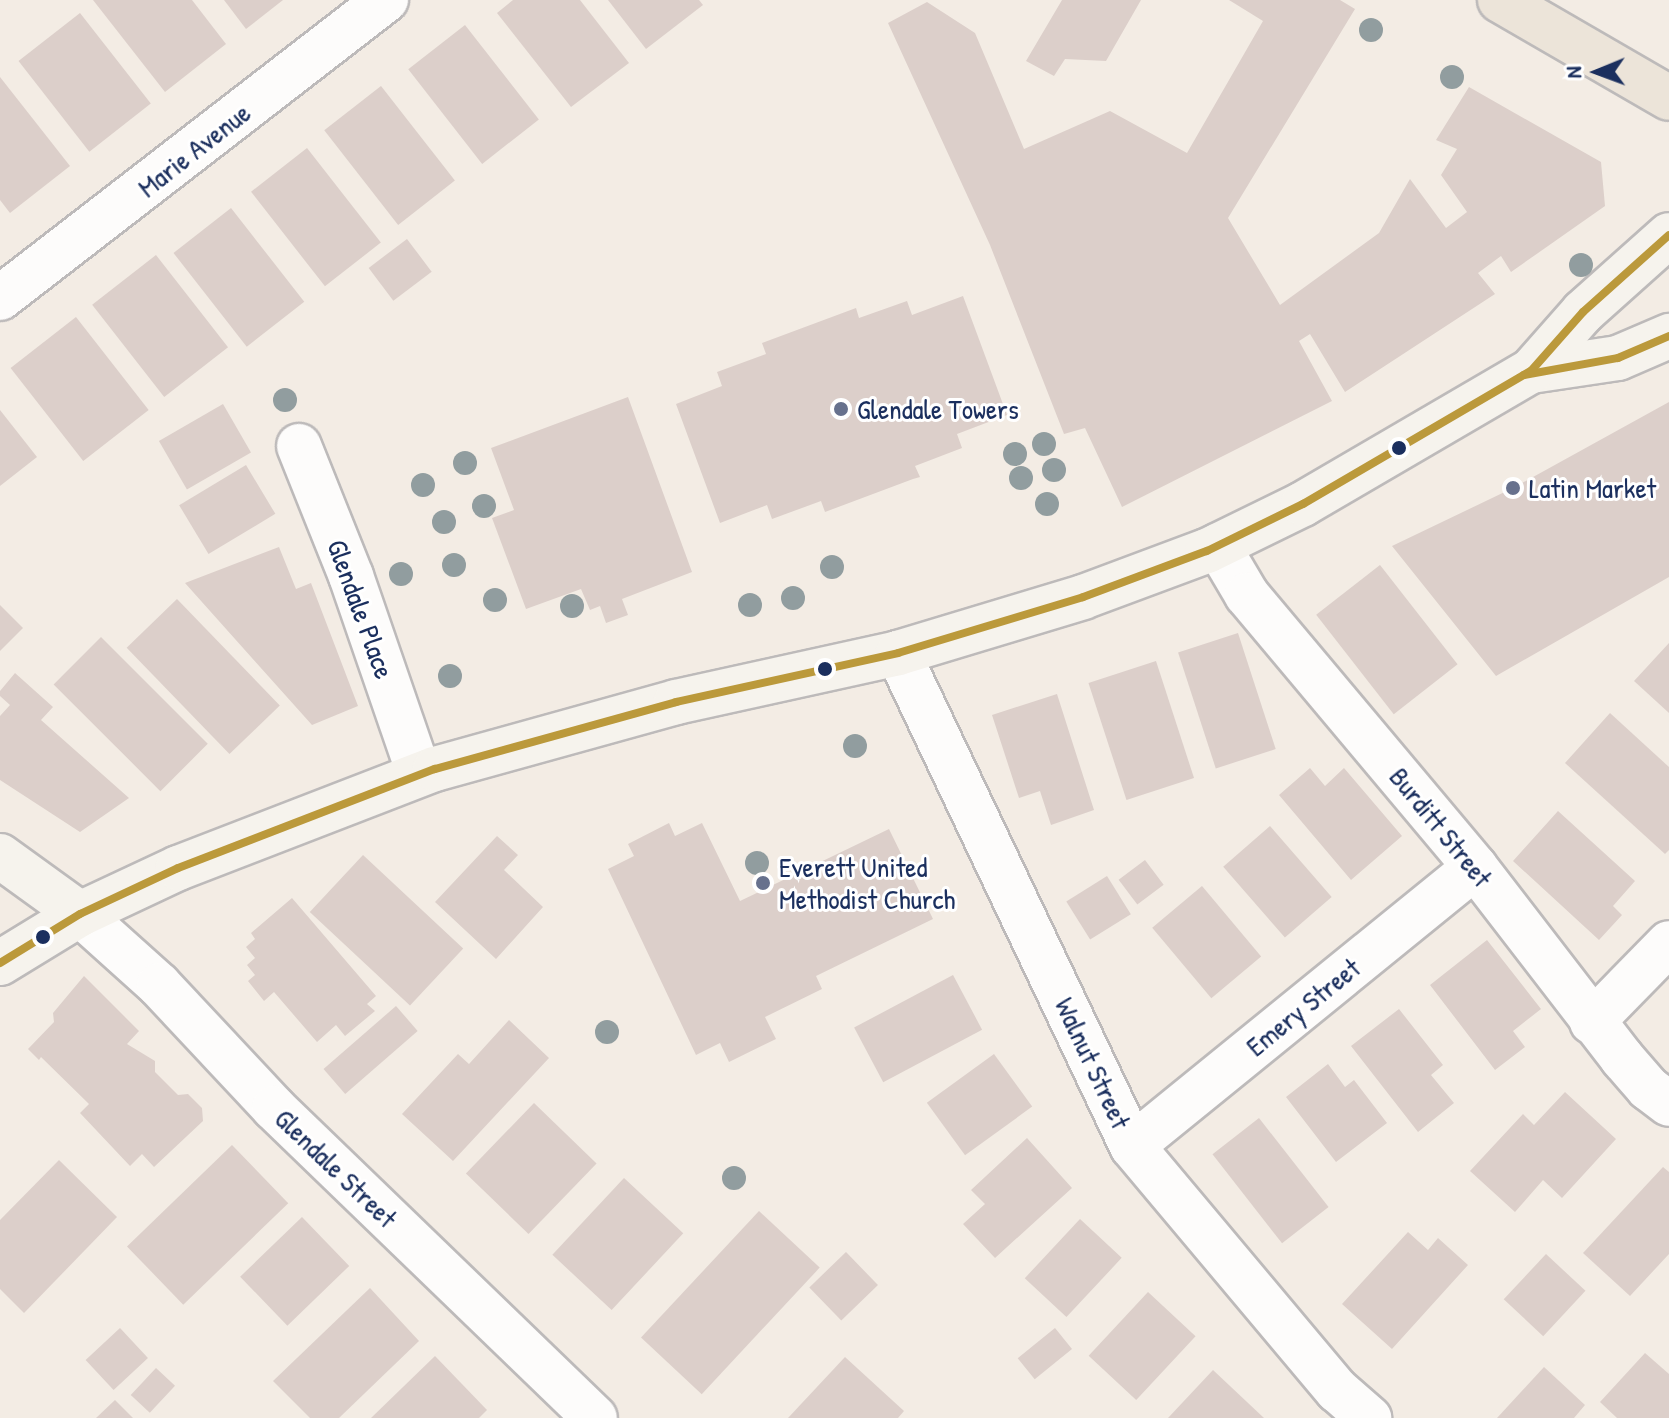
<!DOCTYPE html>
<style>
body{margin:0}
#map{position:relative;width:1669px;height:1418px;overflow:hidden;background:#f3ece4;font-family:"Patrick Hand",sans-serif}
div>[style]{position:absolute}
.building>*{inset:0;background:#dccfca;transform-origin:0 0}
.roads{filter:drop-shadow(2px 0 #bdbaba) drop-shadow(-2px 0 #bdbaba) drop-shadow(0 2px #bdbaba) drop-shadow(0 -2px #bdbaba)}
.minor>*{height:44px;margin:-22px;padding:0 22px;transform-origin:22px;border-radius:22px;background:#fdfcfb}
.tertiary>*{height:44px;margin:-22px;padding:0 22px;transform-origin:22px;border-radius:22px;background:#fdfcfb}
.secondary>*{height:44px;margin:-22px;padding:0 22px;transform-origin:22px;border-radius:22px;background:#f6f3ed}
.primary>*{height:44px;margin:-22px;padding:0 22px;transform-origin:22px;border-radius:22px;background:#ece4d9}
.bus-1>*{height:8px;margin:-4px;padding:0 4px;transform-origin:4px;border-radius:4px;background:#bb993b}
.trees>*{width:24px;height:24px;margin:-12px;border-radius:50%;background:#919d9f}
.dots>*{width:22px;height:22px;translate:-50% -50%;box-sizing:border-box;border:4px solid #fff;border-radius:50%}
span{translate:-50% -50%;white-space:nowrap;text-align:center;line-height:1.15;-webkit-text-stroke:6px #fff;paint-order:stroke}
.street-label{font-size:28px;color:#1b2f5e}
.poi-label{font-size:28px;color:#1b2f5e}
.left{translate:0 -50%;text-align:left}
.north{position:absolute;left:1557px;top:32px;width:80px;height:80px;-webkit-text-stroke:6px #fff;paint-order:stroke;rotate:269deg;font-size:22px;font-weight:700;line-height:32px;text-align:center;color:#1b2f5e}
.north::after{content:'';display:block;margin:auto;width:28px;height:36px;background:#1b2f5e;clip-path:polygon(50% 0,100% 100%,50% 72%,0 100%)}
</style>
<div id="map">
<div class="building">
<i style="clip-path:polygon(93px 0,192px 0,226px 44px,165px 92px)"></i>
<i style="clip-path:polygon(224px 0,283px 0,246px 29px)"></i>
<i style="clip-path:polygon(513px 0,580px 0,629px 63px,571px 107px,497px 13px)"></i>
<i style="clip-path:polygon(608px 0,699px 0,703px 5px,646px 49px)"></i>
<i style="clip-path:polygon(1062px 0,1141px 0,1106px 61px,1065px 59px,1054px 76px,1026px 61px)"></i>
<i style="clip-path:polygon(1229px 0,1340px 0,1355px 9px,1228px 218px,1280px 305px,1379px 233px,1410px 179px,1446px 228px,1467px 212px,1441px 175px,1457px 149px,1436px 140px,1469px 87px,1601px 162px,1605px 206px,1511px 272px,1501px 256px,1478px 273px,1495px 294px,1345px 392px,1310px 334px,1299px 341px,1332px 401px,1122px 507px,1085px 428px,1064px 434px,990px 245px,888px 23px,927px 2px,975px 33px,1024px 149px,1110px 111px,1187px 153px,1263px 21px)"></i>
<i style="left:80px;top:13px;width:115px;height:78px;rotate:52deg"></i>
<i style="left:465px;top:25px;width:120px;height:72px;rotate:52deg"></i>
<i style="clip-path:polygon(0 77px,70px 166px,10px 213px,0 200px)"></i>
<i style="left:381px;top:86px;width:120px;height:72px;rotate:52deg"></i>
<i style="left:307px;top:148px;width:120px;height:71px;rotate:52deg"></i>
<i style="left:231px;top:208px;width:119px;height:73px;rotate:52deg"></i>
<i style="left:407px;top:239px;width:41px;height:48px;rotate:53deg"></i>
<i style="left:156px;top:255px;width:117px;height:81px;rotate:52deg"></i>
<i style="clip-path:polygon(963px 296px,1007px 415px,957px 434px,962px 448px,915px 466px,920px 477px,913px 479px,825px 512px,821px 501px,772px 519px,767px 505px,720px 523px,676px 404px,722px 386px,717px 372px,766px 354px,762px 343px,856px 308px,859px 318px,907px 301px,912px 315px)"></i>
<i style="left:76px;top:317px;width:118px;height:83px;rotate:52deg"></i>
<i style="clip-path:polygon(628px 397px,692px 572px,622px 599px,628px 615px,606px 623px,600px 606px,590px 610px,581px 589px,526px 609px,492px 518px,514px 510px,491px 448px)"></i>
<i style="clip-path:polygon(1669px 402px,1669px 577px,1496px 676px,1392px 546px,1513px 488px)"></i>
<i style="left:223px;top:404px;width:56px;height:74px;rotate:60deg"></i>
<i style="clip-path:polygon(0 410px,37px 457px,0 486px)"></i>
<i style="left:246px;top:465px;width:57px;height:78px;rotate:59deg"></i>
<i style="clip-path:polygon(279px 547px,296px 589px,311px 583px,358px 706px,312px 725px,185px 583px)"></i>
<i style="left:1380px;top:565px;width:126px;height:81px;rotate:52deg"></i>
<i style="left:177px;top:599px;width:148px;height:70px;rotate:46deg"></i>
<i style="clip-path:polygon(0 605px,23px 628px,0 651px)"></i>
<i style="left:1238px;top:633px;width:122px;height:63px;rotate:72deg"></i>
<i style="left:101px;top:637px;width:151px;height:67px;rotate:45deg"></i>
<i style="clip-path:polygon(1669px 643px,1669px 713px,1634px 681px)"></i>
<i style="left:1156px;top:661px;width:123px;height:71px;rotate:72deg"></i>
<i style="clip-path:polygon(15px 673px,53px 707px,41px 720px,129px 798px,80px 832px,0 780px,0 716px,10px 705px,0 696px,0 691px)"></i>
<i style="clip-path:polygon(1057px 694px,1094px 810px,1051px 825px,1040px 791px,1019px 798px,992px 715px)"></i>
<i style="clip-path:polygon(1610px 713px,1669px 767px,1669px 850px,1665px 854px,1565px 763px)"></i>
<i style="clip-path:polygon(1310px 768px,1325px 786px,1344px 768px,1402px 836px,1351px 880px,1279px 795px)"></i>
<i style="clip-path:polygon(1558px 811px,1635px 881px,1613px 906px,1622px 915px,1599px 940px,1513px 861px)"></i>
<i style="clip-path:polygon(669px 823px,675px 836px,702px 823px,740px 901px,889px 829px,933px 919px,816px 976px,822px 989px,765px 1017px,776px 1039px,729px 1062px,720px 1043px,696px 1055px,608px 869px,634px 856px,628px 844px)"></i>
<i style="left:1270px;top:826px;width:94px;height:62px;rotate:49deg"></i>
<i style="clip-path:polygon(497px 836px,518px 855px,504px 870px,543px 907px,496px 959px,435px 902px)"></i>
<i style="left:363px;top:855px;width:137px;height:78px;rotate:43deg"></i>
<i style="left:1145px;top:860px;width:31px;height:33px;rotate:53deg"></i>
<i style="left:1107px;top:876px;width:45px;height:48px;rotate:58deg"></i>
<i style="left:1202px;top:886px;width:92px;height:65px;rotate:50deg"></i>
<i style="clip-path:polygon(292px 898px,376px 996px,367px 1004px,375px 1011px,345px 1036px,336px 1025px,317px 1042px,274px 992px,264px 1001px,248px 981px,255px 975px,247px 965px,255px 958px,246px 947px,255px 939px,251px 933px)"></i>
<i style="clip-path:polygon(1487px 940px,1541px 1009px,1513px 1031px,1525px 1047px,1495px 1070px,1430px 985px)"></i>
<i style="left:953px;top:975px;width:62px;height:112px;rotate:62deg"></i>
<i style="clip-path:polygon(84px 976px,139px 1031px,127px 1044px,155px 1061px,155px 1072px,178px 1095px,188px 1094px,202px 1108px,203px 1121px,154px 1167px,142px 1154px,130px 1166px,80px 1113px,89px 1104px,41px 1057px,39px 1060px,28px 1049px,54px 1022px,53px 1013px)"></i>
<i style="left:396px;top:1006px;width:33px;height:96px;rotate:49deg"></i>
<i style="clip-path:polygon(1399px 1009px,1443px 1065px,1431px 1075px,1454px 1103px,1418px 1132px,1351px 1046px)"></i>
<i style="clip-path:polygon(509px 1020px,549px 1058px,453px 1161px,402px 1114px,458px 1054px,469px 1064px)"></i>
<i style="left:994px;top:1054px;width:65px;height:83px;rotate:54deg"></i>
<i style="clip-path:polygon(1328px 1064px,1345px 1087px,1354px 1080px,1387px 1123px,1336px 1162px,1286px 1097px)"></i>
<i style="clip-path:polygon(1565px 1092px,1616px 1139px,1562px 1198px,1543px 1180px,1515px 1212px,1470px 1171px,1523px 1114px,1534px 1125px)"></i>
<i style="left:534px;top:1103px;width:87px;height:98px;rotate:44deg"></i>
<i style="left:1259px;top:1118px;width:113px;height:59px;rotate:52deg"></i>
<i style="clip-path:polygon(1027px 1138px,1072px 1188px,995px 1258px,963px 1224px,985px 1204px,971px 1190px)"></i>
<i style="left:232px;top:1145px;width:81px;height:146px;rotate:46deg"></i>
<i style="clip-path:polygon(59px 1160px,117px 1217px,24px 1313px,0 1289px,0 1220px)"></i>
<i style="clip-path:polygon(1663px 1167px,1669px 1172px,1669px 1254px,1630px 1296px,1583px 1253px)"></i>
<i style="left:624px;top:1178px;width:81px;height:105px;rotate:43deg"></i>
<i style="left:759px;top:1211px;width:83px;height:173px;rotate:43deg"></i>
<i style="left:302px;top:1217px;width:68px;height:86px;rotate:46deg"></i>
<i style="left:1080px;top:1219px;width:57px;height:81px;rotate:43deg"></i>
<i style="clip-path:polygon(1408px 1232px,1428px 1250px,1438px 1238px,1468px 1265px,1392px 1349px,1342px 1304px)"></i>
<i style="left:846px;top:1252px;width:46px;height:51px;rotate:46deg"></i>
<i style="left:1546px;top:1254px;width:54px;height:62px;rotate:43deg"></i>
<i style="clip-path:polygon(370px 1288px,419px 1341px,339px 1418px,310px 1418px,273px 1381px)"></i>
<i style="left:1148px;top:1292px;width:65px;height:87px;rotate:43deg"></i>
<i style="left:120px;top:1328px;width:41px;height:47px;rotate:47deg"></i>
<i style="left:1055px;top:1328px;width:27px;height:48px;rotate:51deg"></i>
<i style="clip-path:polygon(1645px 1353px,1669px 1374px,1669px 1418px,1617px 1418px,1600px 1402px)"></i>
<i style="clip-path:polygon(435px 1356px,487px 1410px,479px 1418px,371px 1418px)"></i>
<i style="clip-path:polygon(845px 1357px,904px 1411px,898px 1418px,788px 1418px)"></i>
<i style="clip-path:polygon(1544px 1367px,1585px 1405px,1574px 1418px,1497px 1418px)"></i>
<i style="left:156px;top:1368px;width:26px;height:37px;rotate:43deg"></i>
<i style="clip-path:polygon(1213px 1370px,1264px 1418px,1168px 1418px)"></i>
<i style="clip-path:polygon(115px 1400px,133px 1418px,96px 1418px)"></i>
</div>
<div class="roads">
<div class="minor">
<i style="left:0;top:298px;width:488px;rotate:-37.7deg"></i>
<i style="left:299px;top:446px;width:140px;rotate:68.2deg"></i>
<i style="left:351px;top:576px;width:209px;rotate:71deg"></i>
<i style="left:1218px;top:546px;width:57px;rotate:59.4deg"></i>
<i style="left:1247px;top:595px;width:355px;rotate:50deg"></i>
<i style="left:1475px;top:867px;width:241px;rotate:52.4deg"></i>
<i style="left:1622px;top:1058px;width:40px;rotate:49deg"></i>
<i style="left:1648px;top:1088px;width:26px;rotate:37deg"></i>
<i style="left:1592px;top:1022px;width:110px;rotate:-45.7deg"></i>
<i style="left:1132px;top:1146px;width:442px;rotate:-39.1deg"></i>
</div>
<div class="tertiary">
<i style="left:898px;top:653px;width:546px;rotate:64.61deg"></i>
<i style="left:1132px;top:1146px;width:319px;rotate:50deg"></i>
<i style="left:1337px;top:1390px;width:43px;rotate:41.2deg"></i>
<i style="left:80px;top:914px;width:106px;rotate:41.9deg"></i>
<i style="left:159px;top:985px;width:168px;rotate:46.9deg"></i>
<i style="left:274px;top:1108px;width:446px;rotate:44deg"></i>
</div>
<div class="secondary">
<i style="left:1531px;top:371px;width:88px;rotate:-8.5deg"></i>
<i style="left:1618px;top:358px;width:56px;rotate:-23.3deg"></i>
<i style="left:0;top:856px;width:99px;rotate:35.9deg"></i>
<i style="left:0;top:963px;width:94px;rotate:-31.5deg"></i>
<i style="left:80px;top:914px;width:108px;rotate:-25.1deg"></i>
<i style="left:178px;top:868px;width:275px;rotate:-21.1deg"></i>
<i style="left:435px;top:769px;width:250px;rotate:-15.5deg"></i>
<i style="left:676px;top:702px;width:227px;rotate:-12.4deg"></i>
<i style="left:898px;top:653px;width:193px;rotate:-16.8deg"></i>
<i style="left:1083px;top:597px;width:132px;rotate:-20.4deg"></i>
<i style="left:1207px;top:551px;width:107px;rotate:-26.1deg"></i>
<i style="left:1303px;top:504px;width:264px;rotate:-30.3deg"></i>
<i style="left:1531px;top:371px;width:79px;rotate:-48.6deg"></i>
<i style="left:1583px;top:312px;width:115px;rotate:-41.8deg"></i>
</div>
<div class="primary">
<i style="left:1500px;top:0;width:195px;rotate:30.1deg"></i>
</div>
</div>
<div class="bus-1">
<i style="left:1524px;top:375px;width:96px;rotate:-10.3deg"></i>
<i style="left:1618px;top:358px;width:56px;rotate:-23.3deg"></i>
<i style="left:0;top:963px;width:94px;rotate:-31.5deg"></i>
<i style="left:80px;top:914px;width:108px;rotate:-25.1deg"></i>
<i style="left:178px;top:868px;width:275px;rotate:-21.1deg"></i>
<i style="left:435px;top:769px;width:250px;rotate:-15.5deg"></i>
<i style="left:676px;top:702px;width:227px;rotate:-12.4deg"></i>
<i style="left:898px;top:653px;width:193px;rotate:-16.8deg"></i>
<i style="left:1083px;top:597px;width:132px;rotate:-20.4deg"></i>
<i style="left:1207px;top:551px;width:107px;rotate:-26.1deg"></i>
<i style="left:1303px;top:504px;width:264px;rotate:-30.3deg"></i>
<i style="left:1531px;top:371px;width:79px;rotate:-48.6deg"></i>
<i style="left:1583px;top:312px;width:115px;rotate:-41.8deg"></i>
</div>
<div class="trees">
<i style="left:1371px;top:30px"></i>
<i style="left:1452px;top:77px"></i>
<i style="left:1581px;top:265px"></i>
<i style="left:285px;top:400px"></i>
<i style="left:1044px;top:444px"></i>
<i style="left:1015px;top:454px"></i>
<i style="left:465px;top:463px"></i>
<i style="left:1054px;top:470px"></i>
<i style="left:1021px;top:478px"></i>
<i style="left:423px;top:485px"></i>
<i style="left:1047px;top:504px"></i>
<i style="left:484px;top:506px"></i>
<i style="left:444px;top:522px"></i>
<i style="left:454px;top:565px"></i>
<i style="left:832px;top:567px"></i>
<i style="left:401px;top:574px"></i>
<i style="left:793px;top:598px"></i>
<i style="left:495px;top:600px"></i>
<i style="left:750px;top:605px"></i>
<i style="left:572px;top:606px"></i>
<i style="left:450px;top:676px"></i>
<i style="left:855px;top:746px"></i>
<i style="left:757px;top:863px"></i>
<i style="left:607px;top:1032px"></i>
<i style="left:734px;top:1178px"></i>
</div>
<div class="dots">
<i style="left:841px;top:409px;background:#67718d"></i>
<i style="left:1399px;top:448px;background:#1b2f5e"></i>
<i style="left:1513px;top:488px;background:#67718d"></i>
<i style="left:825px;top:669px;background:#1b2f5e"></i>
<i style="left:763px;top:883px;background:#67718d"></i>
<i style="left:43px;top:937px;background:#1b2f5e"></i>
</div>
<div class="street-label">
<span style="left:194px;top:150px;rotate:-38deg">Marie Avenue</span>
<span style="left:361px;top:609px;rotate:70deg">Glendale Place</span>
<span style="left:1441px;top:827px;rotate:51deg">Burditt Street</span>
<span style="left:1303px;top:1007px;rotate:-39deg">Emery Street</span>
<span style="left:1093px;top:1063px;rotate:65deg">Walnut Street</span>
<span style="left:336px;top:1168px;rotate:44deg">Glendale Street</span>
</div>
<div class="poi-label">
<span class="left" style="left:857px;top:409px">Glendale Towers</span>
<span class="left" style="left:1529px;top:488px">Latin Market</span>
<span class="left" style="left:779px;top:883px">Everett United<br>Methodist Church</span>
</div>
<div class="north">N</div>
</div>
